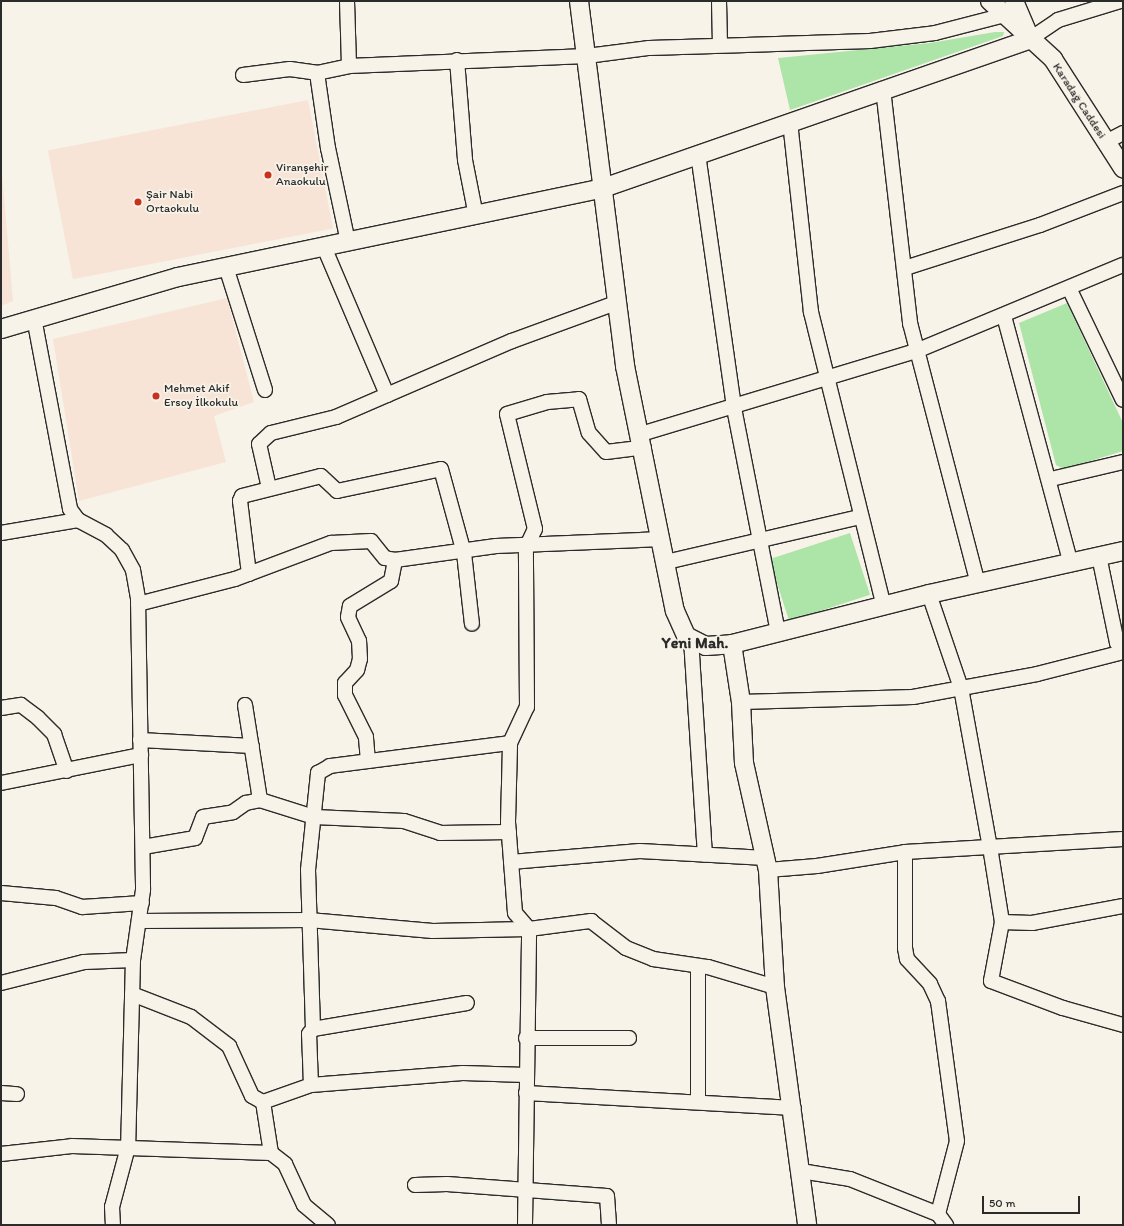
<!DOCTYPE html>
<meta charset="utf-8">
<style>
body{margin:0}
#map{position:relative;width:1124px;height:1226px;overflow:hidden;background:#f7f3e8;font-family:Itim,sans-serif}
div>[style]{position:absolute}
.built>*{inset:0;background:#f7e4d6;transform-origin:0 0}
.green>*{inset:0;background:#ade4a7;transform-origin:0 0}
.roads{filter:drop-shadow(1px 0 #2b2b2b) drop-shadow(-1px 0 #2b2b2b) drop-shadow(0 1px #2b2b2b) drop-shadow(0 -1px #2b2b2b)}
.minor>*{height:14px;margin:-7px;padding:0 7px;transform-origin:7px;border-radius:7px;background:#f7f3e8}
.tertiary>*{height:18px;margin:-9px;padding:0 9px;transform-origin:9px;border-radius:9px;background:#f7f3e8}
.dots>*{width:11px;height:11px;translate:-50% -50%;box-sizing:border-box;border:2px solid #f7f3e8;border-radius:50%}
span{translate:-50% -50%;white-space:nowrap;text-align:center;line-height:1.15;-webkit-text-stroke:3.5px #f7f3e8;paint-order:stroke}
.street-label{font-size:12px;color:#2b2b2b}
.poi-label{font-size:12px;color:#2b2b2b}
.left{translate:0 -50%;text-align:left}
.district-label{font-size:16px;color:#2b2b2b;font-weight:700}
.frame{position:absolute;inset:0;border:2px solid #2b2b2b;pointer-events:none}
.scale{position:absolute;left:982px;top:1196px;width:98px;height:18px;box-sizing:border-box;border:2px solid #2b2b2b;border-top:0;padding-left:5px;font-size:12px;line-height:14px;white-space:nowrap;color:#2b2b2b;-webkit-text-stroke:3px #f7f3e8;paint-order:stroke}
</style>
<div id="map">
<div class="built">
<i style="left:308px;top:100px;width:131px;height:265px;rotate:79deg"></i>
<i style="clip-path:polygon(1px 162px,13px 301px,1px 306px)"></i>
<i style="clip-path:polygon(227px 298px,254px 402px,214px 416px,226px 462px,79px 501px,53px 339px)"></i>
</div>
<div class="green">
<i style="clip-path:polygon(995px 32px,1004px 32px,1003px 36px,790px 110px,778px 58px,930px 43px)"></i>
<i style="clip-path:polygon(1067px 303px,1123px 423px,1123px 451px,1064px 469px,1056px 465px,1019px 323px)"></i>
<i style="left:850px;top:533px;width:65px;height:85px;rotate:72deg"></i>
</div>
<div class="roads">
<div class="minor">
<i style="left:347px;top:1px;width:65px;rotate:88.2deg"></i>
<i style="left:719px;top:1px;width:44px;rotate:88.7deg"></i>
<i style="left:1030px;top:39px;width:34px;rotate:-34deg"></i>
<i style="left:1058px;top:20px;width:65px;rotate:-17deg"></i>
<i style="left:457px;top:60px;width:100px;rotate:85.4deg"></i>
<i style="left:465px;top:160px;width:57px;rotate:78.9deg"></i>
<i style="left:317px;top:73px;width:76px;rotate:81.7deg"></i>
<i style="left:328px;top:148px;width:96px;rotate:78deg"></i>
<i style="left:243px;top:75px;width:47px;rotate:-7.3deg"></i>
<i style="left:290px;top:69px;width:27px;rotate:8deg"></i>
<i style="left:317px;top:73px;width:33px;rotate:-12deg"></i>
<i style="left:349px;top:66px;width:238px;rotate:-2.4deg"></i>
<i style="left:587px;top:56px;width:63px;rotate:-7.4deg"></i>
<i style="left:649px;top:48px;width:221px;rotate:-1.8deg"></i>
<i style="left:870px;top:41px;width:65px;rotate:-7deg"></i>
<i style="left:935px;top:33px;width:72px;rotate:-14.4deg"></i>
<i style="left:1005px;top:15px;width:9px;rotate:-41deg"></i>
<i style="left:883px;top:89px;width:236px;rotate:83.4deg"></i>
<i style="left:910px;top:323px;width:270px;rotate:75.4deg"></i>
<i style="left:790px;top:122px;width:191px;rotate:83.7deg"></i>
<i style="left:811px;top:312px;width:303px;rotate:76.1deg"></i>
<i style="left:1106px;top:142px;width:19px;rotate:-28deg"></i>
<i style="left:698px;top:154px;width:257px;rotate:81.9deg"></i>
<i style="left:734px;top:408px;width:229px;rotate:78.9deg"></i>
<i style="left:324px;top:247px;width:161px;rotate:66.9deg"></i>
<i style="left:226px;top:267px;width:129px;rotate:72.4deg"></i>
<i style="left:905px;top:268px;width:142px;rotate:-17.7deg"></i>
<i style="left:1040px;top:225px;width:89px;rotate:-21.1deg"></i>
<i style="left:1069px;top:288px;width:124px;rotate:64.3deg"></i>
<i style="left:1004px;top:316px;width:257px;rotate:74.9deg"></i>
<i style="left:34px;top:318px;width:194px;rotate:79.3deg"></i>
<i style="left:70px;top:509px;width:14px;rotate:54deg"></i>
<i style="left:78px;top:520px;width:32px;rotate:28deg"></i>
<i style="left:106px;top:535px;width:22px;rotate:43deg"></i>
<i style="left:122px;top:550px;width:23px;rotate:61deg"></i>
<i style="left:133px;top:570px;width:29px;rotate:80deg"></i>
<i style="left:138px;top:599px;width:291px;rotate:89deg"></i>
<i style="left:143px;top:890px;width:71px;rotate:98.1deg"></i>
<i style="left:133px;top:960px;width:187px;rotate:91.5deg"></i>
<i style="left:128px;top:1147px;width:62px;rotate:104.9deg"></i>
<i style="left:112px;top:1207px;width:18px;rotate:87deg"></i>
<i style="left:641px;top:434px;width:287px;rotate:-16.8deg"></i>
<i style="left:916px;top:351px;width:224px;rotate:-22.6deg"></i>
<i style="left:1051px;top:479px;width:74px;rotate:-13.3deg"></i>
<i style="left:269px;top:488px;width:45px;rotate:-102.8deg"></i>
<i style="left:259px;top:444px;width:16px;rotate:-43deg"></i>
<i style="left:271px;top:433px;width:67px;rotate:-13.8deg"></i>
<i style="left:336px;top:417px;width:192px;rotate:-23.4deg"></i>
<i style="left:512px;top:341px;width:111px;rotate:-20.1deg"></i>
<i style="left:1px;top:533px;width:78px;rotate:-9.6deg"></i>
<i style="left:1099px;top:556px;width:89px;rotate:78.3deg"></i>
<i style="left:1117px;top:643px;width:8px;rotate:40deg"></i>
<i style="left:666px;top:562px;width:199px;rotate:-13.1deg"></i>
<i style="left:249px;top:574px;width:74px;rotate:-97deg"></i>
<i style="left:240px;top:501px;width:5px;rotate:-68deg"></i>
<i style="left:242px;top:496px;width:81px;rotate:-14.2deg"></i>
<i style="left:321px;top:476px;width:22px;rotate:43deg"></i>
<i style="left:337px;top:491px;width:106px;rotate:-11.9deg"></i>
<i style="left:441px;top:469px;width:87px;rotate:74.7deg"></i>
<i style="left:464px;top:553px;width:71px;rotate:83.6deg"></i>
<i style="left:929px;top:594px;width:99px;rotate:71.2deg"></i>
<i style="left:961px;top:688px;width:162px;rotate:79.7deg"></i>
<i style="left:990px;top:847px;width:76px;rotate:80.9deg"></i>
<i style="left:1002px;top:922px;width:60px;rotate:100.6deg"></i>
<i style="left:991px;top:981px;width:77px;rotate:20.6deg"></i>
<i style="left:1063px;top:1008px;width:62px;rotate:15.8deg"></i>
<i style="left:138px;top:604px;width:100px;rotate:-14.5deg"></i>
<i style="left:235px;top:579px;width:103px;rotate:-20.6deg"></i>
<i style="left:331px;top:543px;width:40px;rotate:-2.9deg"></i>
<i style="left:371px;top:541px;width:22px;rotate:51deg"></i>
<i style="left:385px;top:558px;width:10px;rotate:11deg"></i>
<i style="left:395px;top:560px;width:102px;rotate:-7.9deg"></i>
<i style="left:496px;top:546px;width:166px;rotate:-2.4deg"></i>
<i style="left:691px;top:639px;width:216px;rotate:86.3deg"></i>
<i style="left:741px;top:702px;width:172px;rotate:-1.7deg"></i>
<i style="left:913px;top:697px;width:126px;rotate:-10.5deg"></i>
<i style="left:1037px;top:674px;width:89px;rotate:-14.3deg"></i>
<i style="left:245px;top:705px;width:96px;rotate:81deg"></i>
<i style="left:1px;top:708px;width:20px;rotate:-9deg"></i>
<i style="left:21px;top:705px;width:21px;rotate:37deg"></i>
<i style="left:38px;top:718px;width:23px;rotate:45deg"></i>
<i style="left:54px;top:734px;width:39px;rotate:71deg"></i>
<i style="left:140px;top:740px;width:112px;rotate:3.1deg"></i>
<i style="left:368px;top:761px;width:24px;rotate:-95deg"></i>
<i style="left:366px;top:737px;width:47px;rotate:-116.6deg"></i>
<i style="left:345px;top:695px;width:12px;rotate:-90deg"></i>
<i style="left:345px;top:683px;width:18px;rotate:-47deg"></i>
<i style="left:357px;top:670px;width:11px;rotate:-75deg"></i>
<i style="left:360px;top:659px;width:18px;rotate:-93deg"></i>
<i style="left:359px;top:641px;width:26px;rotate:-115deg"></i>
<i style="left:348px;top:617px;width:11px;rotate:-80deg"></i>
<i style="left:350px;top:606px;width:48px;rotate:-31.4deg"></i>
<i style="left:391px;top:581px;width:21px;rotate:-79deg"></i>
<i style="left:1px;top:783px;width:143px;rotate:-11.3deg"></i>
<i style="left:143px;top:847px;width:53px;rotate:-9.8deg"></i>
<i style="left:195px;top:838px;width:22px;rotate:-69deg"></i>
<i style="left:203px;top:817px;width:30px;rotate:-9deg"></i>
<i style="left:233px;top:812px;width:16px;rotate:-35deg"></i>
<i style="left:246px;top:803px;width:14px;rotate:-12deg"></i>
<i style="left:260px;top:800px;width:57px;rotate:17.5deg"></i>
<i style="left:314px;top:817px;width:90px;rotate:2.5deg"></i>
<i style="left:404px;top:821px;width:38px;rotate:18deg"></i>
<i style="left:440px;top:833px;width:69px;rotate:-0.8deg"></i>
<i style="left:905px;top:852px;width:96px;rotate:90deg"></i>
<i style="left:905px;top:948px;width:11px;rotate:80deg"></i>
<i style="left:907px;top:959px;width:34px;rotate:47deg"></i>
<i style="left:930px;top:984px;width:19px;rotate:65deg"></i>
<i style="left:938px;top:1001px;width:141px;rotate:82.3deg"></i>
<i style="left:957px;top:1141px;width:75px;rotate:104.6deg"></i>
<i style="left:511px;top:862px;width:129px;rotate:-4.9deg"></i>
<i style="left:640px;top:851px;width:126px;rotate:3.2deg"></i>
<i style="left:768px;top:870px;width:49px;rotate:-4.7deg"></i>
<i style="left:817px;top:866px;width:89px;rotate:-9deg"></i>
<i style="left:905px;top:852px;width:218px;rotate:-3.4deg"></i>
<i style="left:1px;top:893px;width:55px;rotate:5.2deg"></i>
<i style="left:56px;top:898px;width:28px;rotate:19deg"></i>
<i style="left:82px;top:907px;width:60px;rotate:-3.8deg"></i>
<i style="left:139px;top:921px;width:170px;rotate:-0.3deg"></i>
<i style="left:309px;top:920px;width:124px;rotate:5.1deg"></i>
<i style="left:433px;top:931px;width:96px;rotate:-1.2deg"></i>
<i style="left:529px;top:929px;width:63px;rotate:-7.4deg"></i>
<i style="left:591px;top:921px;width:44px;rotate:37.6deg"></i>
<i style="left:626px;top:948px;width:29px;rotate:22deg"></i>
<i style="left:653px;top:959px;width:56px;rotate:8.3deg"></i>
<i style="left:708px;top:967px;width:70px;rotate:16.6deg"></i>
<i style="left:1002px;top:922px;width:30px;rotate:2deg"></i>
<i style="left:1032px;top:923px;width:93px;rotate:-10.6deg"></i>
<i style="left:698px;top:966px;width:135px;rotate:90deg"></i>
<i style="left:1px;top:983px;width:86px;rotate:-14.2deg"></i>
<i style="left:84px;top:962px;width:49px;rotate:-2.3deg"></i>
<i style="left:132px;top:994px;width:63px;rotate:21.3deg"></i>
<i style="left:191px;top:1017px;width:48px;rotate:37.3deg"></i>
<i style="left:229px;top:1046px;width:55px;rotate:65.3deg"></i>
<i style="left:252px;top:1096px;width:13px;rotate:29deg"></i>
<i style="left:263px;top:1102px;width:52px;rotate:81.1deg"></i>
<i style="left:313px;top:1029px;width:159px;rotate:-91.8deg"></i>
<i style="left:308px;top:870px;width:98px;rotate:-84.1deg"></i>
<i style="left:318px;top:773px;width:14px;rotate:-30deg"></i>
<i style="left:330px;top:766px;width:181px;rotate:-7.3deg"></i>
<i style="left:526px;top:1038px;width:103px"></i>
<i style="left:311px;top:1085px;width:51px;rotate:-92.2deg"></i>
<i style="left:309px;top:1034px;width:6px;rotate:-51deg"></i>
<i style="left:313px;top:1029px;width:156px;rotate:-9.6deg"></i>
<i style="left:1px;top:1093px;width:16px;rotate:4deg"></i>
<i style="left:526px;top:1093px;width:268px;rotate:3.2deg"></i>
<i style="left:263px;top:1102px;width:51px;rotate:-19.5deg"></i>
<i style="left:311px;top:1085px;width:152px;rotate:-4.5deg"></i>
<i style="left:463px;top:1073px;width:63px;rotate:1.8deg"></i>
<i style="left:271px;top:1153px;width:18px;rotate:38deg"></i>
<i style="left:285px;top:1164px;width:45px;rotate:65.1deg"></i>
<i style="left:304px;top:1205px;width:31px;rotate:40deg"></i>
<i style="left:1px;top:1154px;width:71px;rotate:-6.4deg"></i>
<i style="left:72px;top:1146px;width:199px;rotate:2deg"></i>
<i style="left:801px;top:1171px;width:50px;rotate:9.3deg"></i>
<i style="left:850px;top:1179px;width:95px;rotate:21.7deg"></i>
<i style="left:938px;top:1214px;width:14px;rotate:54deg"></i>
<i style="left:415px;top:1185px;width:32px;rotate:-2deg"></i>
<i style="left:447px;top:1184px;width:160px;rotate:4.3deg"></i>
<i style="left:607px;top:1196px;width:29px;rotate:86deg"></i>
<i style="left:525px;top:1225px;width:296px;rotate:-89.2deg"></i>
<i style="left:529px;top:929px;width:21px;rotate:-131deg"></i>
<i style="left:515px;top:913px;width:91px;rotate:-94.4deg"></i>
<i style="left:508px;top:822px;width:79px;rotate:-88.5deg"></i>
<i style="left:510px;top:743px;width:40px;rotate:-65deg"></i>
<i style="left:527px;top:707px;width:159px;rotate:-90.4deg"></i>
<i style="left:526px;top:548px;width:21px;rotate:-65deg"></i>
<i style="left:535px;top:529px;width:118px;rotate:-103.7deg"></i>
<i style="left:507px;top:414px;width:42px;rotate:-16.7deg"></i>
<i style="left:547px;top:402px;width:32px;rotate:-5deg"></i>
<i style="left:579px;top:399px;width:35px;rotate:74deg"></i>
<i style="left:589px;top:433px;width:25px;rotate:48deg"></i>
<i style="left:606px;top:452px;width:38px;rotate:-7deg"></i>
</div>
<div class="tertiary">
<i style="left:579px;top:1px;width:368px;rotate:82.8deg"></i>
<i style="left:625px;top:366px;width:250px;rotate:78.5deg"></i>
<i style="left:675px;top:611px;width:27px;rotate:66deg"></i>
<i style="left:686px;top:636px;width:22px;rotate:27deg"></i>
<i style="left:706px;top:646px;width:26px;rotate:-4deg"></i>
<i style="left:732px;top:644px;width:203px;rotate:-14.2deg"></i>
<i style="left:929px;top:594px;width:199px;rotate:-12.5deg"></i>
<i style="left:990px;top:1px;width:86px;rotate:42.6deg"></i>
<i style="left:1053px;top:59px;width:130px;rotate:57.3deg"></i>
<i style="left:1014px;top:1px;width:36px;rotate:67deg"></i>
<i style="left:1px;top:329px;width:184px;rotate:-16.4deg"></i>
<i style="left:178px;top:277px;width:434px;rotate:-11.8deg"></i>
<i style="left:603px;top:188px;width:452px;rotate:-19.2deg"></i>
<i style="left:732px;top:644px;width:59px;rotate:81.2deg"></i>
<i style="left:741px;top:702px;width:61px;rotate:87.2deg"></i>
<i style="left:744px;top:763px;width:110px;rotate:77.4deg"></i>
<i style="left:768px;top:870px;width:117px;rotate:86.6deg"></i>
<i style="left:775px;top:987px;width:240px;rotate:82.3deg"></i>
</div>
</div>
<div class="dots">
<i style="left:268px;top:175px;background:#c8321e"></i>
<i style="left:138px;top:202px;background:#c8321e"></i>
<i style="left:156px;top:396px;background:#c8321e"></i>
</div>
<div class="street-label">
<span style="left:1079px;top:101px;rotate:57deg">Karadağ Caddesi</span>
</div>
<div class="poi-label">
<span class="left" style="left:276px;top:175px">Viranşehir<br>Anaokulu</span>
<span class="left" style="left:146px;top:202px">Şair Nabi<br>Ortaokulu</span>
<span class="left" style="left:164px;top:396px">Mehmet Akif<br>Ersoy İlkokulu</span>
</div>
<div class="district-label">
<span style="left:695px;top:643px">Yeni Mah.</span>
</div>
<div class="frame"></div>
<div class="scale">50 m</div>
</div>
